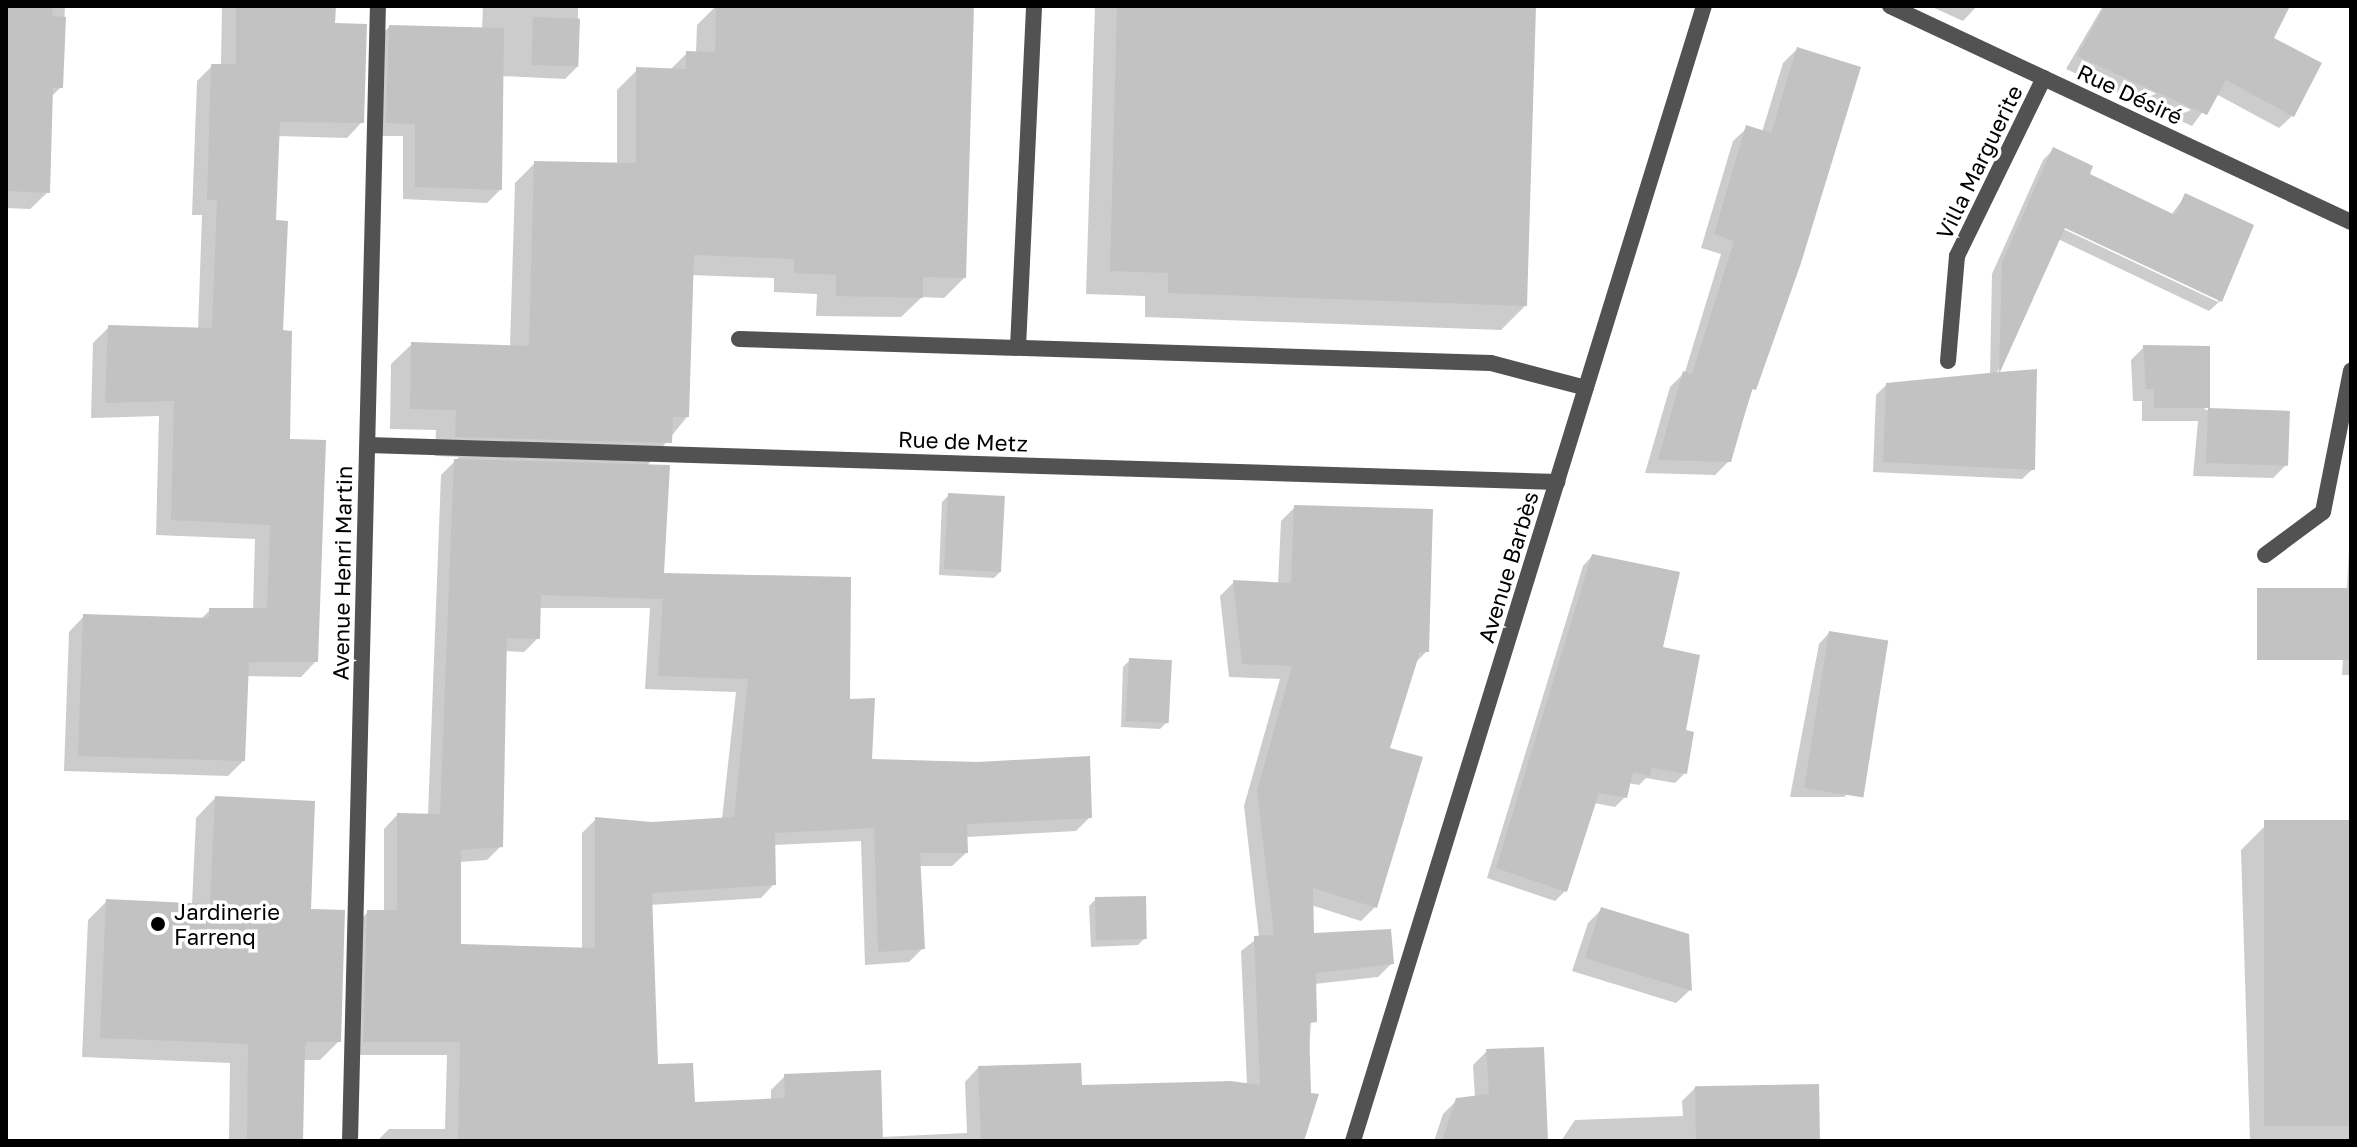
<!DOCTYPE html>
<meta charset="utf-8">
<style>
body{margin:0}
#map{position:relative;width:2357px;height:1147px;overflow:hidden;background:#fff;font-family:"Golos Text",sans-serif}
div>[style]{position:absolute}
.shadow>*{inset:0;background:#0003}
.building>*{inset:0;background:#c2c2c2;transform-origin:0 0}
.lane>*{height:16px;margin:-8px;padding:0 8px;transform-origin:8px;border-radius:8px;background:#525252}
.street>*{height:16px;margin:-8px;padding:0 8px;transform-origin:8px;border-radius:8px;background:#525252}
.dots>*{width:22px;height:22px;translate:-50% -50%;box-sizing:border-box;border:4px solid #fff;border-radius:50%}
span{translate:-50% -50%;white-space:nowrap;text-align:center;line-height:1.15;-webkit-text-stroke:7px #fff;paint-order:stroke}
.street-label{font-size:22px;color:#000}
.poi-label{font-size:22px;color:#000}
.left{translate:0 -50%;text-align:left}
.frame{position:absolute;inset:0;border:8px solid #000;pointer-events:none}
</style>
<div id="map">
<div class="shadow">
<i style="clip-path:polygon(6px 6px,65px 6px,61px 87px,50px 98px,48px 192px,30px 209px,6px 208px)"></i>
<i style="clip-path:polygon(222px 6px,334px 6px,334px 25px,362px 122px,347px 138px,277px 136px,274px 222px,288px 441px,316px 661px,301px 677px,246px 676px,244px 760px,228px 776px,64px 771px,69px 632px,84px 616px,200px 620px,210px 610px,253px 610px,255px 539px,156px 535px,159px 416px,91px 418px,93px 343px,109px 327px,198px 330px,202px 215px,192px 215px,197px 81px,212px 66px,221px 66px)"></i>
<i style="clip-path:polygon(483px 6px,578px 6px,578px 66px,565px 79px,502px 76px,500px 190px,487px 203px,403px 199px,403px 136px,374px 136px,376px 40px,389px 27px,482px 29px)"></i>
<i style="clip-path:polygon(evenodd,716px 6px,972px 6px,964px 278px,944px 298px,922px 297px,901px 317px,816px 316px,817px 294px,774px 292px,774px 278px,691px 275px,687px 417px,646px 467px,662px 575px,848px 701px,870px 761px,1090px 817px,1076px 831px,966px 837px,966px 853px,952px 866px,919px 866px,923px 948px,909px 962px,865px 965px,861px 841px,773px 845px,774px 884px,761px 898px,650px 905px,656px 1066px,693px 1104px,771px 1101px,771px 1090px,785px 1076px,881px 1137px,967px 1133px,965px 1082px,978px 1068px,1081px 1087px,1247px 1085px,1241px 951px,1259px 937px,1244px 806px,1280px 679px,1229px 677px,1220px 596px,1234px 582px,1278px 584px,1281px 521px,1295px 507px,1427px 651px,1414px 664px,1388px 749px,1420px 758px,1375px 907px,1361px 921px,1311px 905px,1312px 935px,1392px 963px,1378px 977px,1314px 984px,1302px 1141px,377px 1141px,389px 1129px,445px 1129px,447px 1055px,350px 1055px,354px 926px,368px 912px,384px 912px,384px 829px,397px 815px,428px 816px,441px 475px,459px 457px,435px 456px,436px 430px,390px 429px,391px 364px,412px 344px,510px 347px,515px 183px,535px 163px,617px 164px,617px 90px,637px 70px,669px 71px,687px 53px,696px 53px,697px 25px,716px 6px,538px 608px,650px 608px,645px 689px,736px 692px,722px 819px,652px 824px,596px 819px,582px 833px,582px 950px,459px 946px,459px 862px,487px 860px,501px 846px,505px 651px,524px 652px,538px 638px,538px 608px)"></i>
<i style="clip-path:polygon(1095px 6px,1535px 6px,1525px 306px,1501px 330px,1145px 317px,1145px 296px,1086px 294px)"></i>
<i style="clip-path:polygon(1930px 6px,1977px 6px,1963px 21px)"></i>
<i style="clip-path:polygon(2103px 6px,2287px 6px,2271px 39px,2292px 116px,2279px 128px,2216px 94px,2192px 126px,2066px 69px)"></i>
<i style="clip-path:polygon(1797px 49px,1858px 69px,1729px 461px,1715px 475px,1645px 473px,1670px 387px,1685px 372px,1721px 254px,1701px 248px,1733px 141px,1747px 128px,1762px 132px,1783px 63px)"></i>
<i style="clip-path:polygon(evenodd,2053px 150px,2087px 175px,2171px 215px,2186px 195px,2220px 301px,2209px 311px,2058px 239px,1996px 375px,2033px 469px,2022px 479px,1873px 472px,1876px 395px,1886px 385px,1990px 375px,1992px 274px,2043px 160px,2053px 150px,2057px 222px,2218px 298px,2218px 302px,2055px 225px,2057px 222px)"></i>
<i style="clip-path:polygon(2144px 347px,2206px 410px,2288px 413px,2287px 464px,2273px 478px,2193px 476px,2198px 421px,2142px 421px,2142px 401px,2133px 401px,2131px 360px)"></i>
<i style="clip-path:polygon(949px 495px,1001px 571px,994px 578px,939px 575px,942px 502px)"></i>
<i style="clip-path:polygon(2351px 515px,2351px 675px,2342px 675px)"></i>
<i style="clip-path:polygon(1592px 556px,1684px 732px,1685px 773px,1675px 783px,1646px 778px,1639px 785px,1628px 783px,1625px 797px,1615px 807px,1594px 803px,1565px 891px,1555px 901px,1487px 878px,1583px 566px)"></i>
<i style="clip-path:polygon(1829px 633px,1855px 786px,1844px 797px,1790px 797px,1819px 644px)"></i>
<i style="clip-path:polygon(1130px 660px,1167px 722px,1160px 729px,1121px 727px,1123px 667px)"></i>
<i style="clip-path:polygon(215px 798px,309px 911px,339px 1041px,320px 1060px,302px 1060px,301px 1141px,229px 1141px,230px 1063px,82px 1057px,88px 920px,107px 901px,192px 905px,196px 818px)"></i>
<i style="clip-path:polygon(2351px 822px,2351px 1141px,2250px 1141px,2241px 850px,2265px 826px)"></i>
<i style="clip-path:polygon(1096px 899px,1145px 938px,1138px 945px,1091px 947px,1089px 906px)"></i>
<i style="clip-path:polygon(1602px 909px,1690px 990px,1676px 1003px,1572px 971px,1588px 923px)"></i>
<i style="clip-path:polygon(1487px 1051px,1546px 1141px,1434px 1141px,1443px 1114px,1457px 1100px,1475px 1098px,1473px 1065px)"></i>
<i style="clip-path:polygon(1696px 1087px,1819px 1141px,1561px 1141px,1575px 1120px,1683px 1116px,1682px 1101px)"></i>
</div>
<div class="building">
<i style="clip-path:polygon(6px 6px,53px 6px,52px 16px,66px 17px,63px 88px,53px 88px,50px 193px,6px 191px)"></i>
<i style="clip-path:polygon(236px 6px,336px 6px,335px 23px,367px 24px,364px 123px,280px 122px,276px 220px,288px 221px,283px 330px,292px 331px,290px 439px,326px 440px,318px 662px,249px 662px,245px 761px,78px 756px,83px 614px,209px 618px,209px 608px,267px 608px,270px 525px,171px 520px,174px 401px,105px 403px,108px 325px,212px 328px,217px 200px,207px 200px,211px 64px,236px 64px)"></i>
<i style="clip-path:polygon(716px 6px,974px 6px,966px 278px,923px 277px,923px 298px,836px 296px,836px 275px,794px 273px,794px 259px,694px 255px,689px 417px,673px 417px,672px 443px,455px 437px,456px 410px,410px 409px,411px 342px,529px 346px,534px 161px,636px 163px,636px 67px,686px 69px,686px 51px,715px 52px)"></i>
<i style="clip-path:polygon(1117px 6px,1536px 6px,1527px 306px,1168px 293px,1168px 273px,1110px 271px)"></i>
<i style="clip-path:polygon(2105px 6px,2290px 6px,2274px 38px,2322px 63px,2294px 117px,2226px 80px,2207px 115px,2077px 56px)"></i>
<i style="left:533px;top:17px;width:47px;height:48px;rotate:2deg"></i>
<i style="clip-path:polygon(389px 25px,504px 28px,502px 190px,415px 187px,415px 124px,386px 123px)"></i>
<i style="clip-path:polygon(1797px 47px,1861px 67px,1801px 263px,1756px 390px,1752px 389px,1731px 462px,1658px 460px,1683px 371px,1692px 374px,1734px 241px,1714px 234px,1746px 125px,1771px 133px)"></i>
<i style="clip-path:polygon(2053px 147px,2093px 166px,2090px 174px,2175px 215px,2185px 193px,2254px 225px,2222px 302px,2065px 228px,2000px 372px,2037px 369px,2035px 470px,1883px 462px,1886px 383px,1999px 372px,2002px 262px)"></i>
<i style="clip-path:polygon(2143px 345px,2210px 346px,2210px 408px,2154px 408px,2154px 389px,2146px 389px)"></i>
<i style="left:2208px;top:408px;width:82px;height:55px;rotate:2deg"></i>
<i style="clip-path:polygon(evenodd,454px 459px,670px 465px,664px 573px,851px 577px,850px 699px,875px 698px,872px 759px,978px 762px,1090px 756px,1092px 818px,967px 824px,968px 853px,920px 853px,925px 949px,878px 952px,874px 828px,775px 833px,776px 885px,652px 893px,658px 1064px,693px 1063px,695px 1102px,785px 1098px,784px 1074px,881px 1070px,883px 1141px,458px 1141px,460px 1042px,363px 1042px,367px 910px,397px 910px,397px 813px,440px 814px,454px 459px,663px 594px,658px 676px,748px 679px,734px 817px,652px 822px,595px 817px,595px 948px,461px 944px,461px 850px,503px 847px,507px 638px,540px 639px,541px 595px,662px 599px,663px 594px)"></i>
<i style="left:948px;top:493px;width:57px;height:76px;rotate:3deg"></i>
<i style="clip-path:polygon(1294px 505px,1433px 509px,1429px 652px,1420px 652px,1390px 748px,1423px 757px,1377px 908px,1313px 888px,1314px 933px,1391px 929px,1394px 964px,1316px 973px,1317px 1022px,1309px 1023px,1311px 1093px,1319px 1094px,1304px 1141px,981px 1141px,978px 1066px,1081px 1063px,1082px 1085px,1231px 1081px,1260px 1085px,1254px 936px,1274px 935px,1257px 791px,1292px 666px,1242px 664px,1233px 580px,1291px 583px)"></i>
<i style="clip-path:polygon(1592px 554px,1680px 572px,1663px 647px,1700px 655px,1686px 730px,1694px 732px,1687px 774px,1652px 768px,1650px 776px,1633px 772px,1627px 798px,1599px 793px,1567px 892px,1496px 868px)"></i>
<i style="left:2351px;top:588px;width:72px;height:94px;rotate:90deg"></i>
<i style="left:1829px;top:631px;width:60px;height:159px;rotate:9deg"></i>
<i style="left:1129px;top:658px;width:43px;height:63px;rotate:3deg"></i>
<i style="clip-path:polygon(215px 796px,315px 801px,311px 909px,345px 910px,341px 1042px,307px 1042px,305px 1047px,303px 1141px,247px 1141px,248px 1044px,100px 1038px,106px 899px,210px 904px)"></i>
<i style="left:2351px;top:820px;width:306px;height:87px;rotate:90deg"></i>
<i style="left:1146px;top:896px;width:43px;height:51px;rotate:89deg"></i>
<i style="clip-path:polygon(1601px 907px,1689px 934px,1692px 991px,1585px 958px)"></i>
<i style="clip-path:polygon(1544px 1047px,1548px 1141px,1442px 1141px,1456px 1098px,1489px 1094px,1486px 1049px)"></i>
<i style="left:1819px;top:1084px;width:57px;height:124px;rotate:89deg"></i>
</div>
<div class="lane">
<i style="left:739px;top:339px;width:752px;rotate:1.83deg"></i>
<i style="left:1491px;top:363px;width:98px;rotate:14.7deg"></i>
<i style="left:1018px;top:347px;width:341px;rotate:-87.3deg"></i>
<i style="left:1948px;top:361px;width:105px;rotate:-85.1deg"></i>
<i style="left:1957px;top:256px;width:198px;rotate:-64deg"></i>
<i style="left:2265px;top:555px;width:72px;rotate:-36.6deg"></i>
<i style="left:2323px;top:512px;width:144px;rotate:-78.8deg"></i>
</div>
<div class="street">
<i style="left:1890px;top:6px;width:509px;rotate:25.11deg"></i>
<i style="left:368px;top:445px;width:1190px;rotate:1.78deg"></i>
<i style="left:350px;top:1141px;width:1135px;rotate:-88.59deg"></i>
<i style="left:1353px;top:1141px;width:1188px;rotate:-72.82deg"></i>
</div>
<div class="dots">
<i style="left:158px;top:924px;background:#000"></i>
</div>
<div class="street-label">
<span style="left:2130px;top:94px;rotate:25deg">Rue Désiré</span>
<span style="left:1979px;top:162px;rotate:-64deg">Villa Marguerite</span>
<span style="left:963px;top:441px;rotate:2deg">Rue de Metz</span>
<span style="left:1508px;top:567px;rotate:-73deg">Avenue Barbès</span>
<span style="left:342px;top:573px;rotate:-89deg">Avenue Henri Martin</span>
</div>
<div class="poi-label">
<span class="left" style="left:174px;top:924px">Jardinerie<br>Farrenq</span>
</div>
<div class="frame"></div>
</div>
